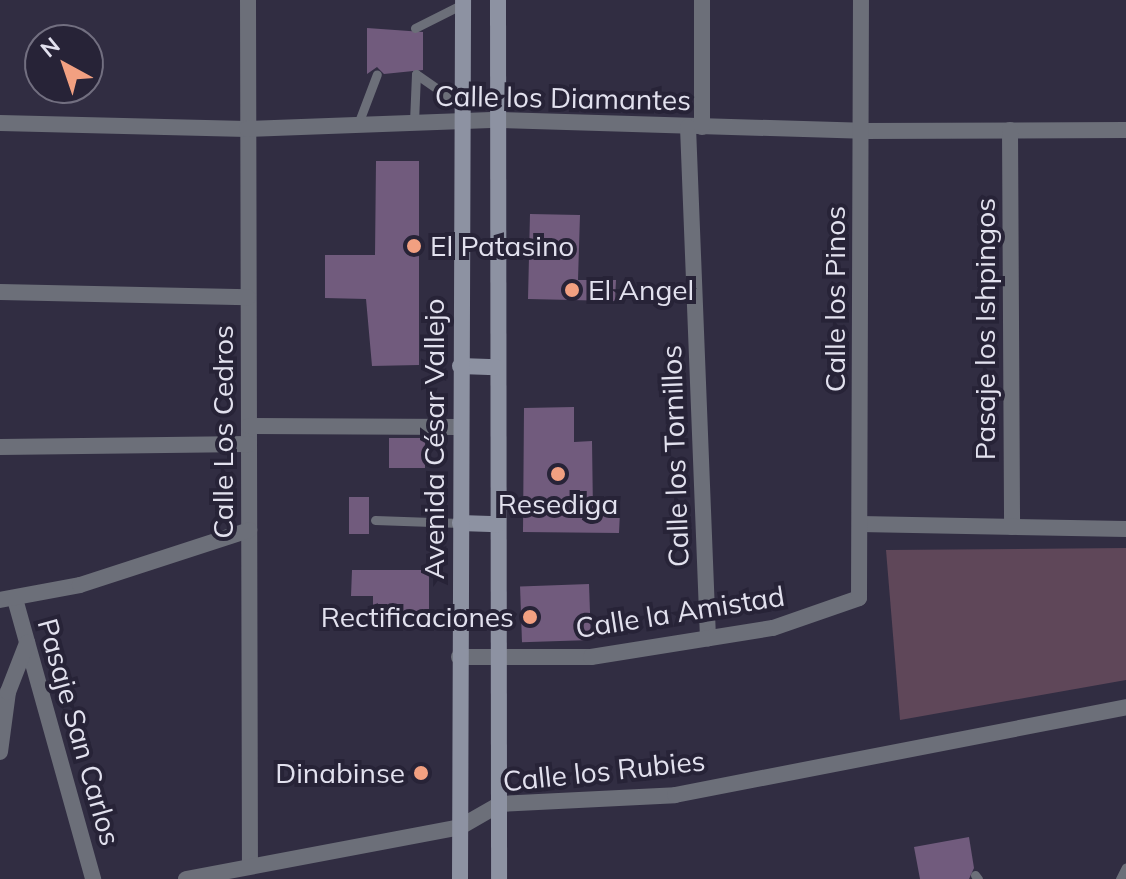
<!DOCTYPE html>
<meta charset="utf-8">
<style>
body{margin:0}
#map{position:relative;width:1126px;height:879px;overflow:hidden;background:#312d42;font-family:Mulish,sans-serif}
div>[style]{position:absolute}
.green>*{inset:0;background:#5f4759}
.building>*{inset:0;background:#715b7d;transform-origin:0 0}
.service>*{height:9px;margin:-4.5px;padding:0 4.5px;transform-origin:4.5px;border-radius:4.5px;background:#6c6f79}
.minor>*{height:16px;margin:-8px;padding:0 8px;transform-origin:8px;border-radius:8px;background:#6c6f79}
.secondary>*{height:16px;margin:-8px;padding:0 8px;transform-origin:8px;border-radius:8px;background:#8d92a2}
.dots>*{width:22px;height:22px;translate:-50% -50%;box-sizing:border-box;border:4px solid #272337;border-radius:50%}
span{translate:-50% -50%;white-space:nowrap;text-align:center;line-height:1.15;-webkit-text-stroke:8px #272337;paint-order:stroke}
.street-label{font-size:28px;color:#e2e1ee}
.poi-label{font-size:28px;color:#e2e1ee}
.left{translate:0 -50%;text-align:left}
.right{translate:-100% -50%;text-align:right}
.north{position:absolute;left:24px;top:24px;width:80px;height:80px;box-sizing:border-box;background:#272337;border:2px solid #726f80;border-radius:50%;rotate:320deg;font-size:22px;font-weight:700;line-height:32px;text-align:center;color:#e2e1ee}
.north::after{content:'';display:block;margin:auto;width:28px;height:36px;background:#f2a081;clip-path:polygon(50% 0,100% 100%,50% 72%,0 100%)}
</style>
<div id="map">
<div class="green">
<i style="clip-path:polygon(1126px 548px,1126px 680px,900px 720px,886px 550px)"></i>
</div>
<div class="building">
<i style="clip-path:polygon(367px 28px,423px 32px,423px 70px,384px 74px,377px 67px,367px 74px)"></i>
<i style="clip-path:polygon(376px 161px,419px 161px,419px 365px,372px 366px,366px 299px,325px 298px,325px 255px,375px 255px)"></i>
<i style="clip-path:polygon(530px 214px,580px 215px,578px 280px,616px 280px,615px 301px,528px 299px)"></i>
<i style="clip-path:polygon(574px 407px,574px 442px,592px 441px,593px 512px,620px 512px,619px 533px,523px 532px,524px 408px)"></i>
<i style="left:389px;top:438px;width:36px;height:30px"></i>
<i style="left:369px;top:497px;width:37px;height:20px;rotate:90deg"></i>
<i style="clip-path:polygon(352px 570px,429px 570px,429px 611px,373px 611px,373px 596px,351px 596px)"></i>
<i style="left:589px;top:584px;width:56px;height:69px;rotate:88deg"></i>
<i style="clip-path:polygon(969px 837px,974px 868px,969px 879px,920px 879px,914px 847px)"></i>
</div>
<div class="service">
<i style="left:415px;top:28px;width:54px;rotate:-26.6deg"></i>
<i style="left:416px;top:74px;width:56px;rotate:34.8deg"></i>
<i style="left:414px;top:122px;width:48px;rotate:-87.6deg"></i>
<i style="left:358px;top:124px;width:53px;rotate:-69.2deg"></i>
<i style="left:375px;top:520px;width:85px;rotate:2deg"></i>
<i style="left:975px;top:875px;width:5px;rotate:53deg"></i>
<i style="left:1120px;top:879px;width:13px;rotate:-63deg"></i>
</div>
<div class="minor">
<i style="left:248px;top:0;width:864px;rotate:89.87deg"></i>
<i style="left:0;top:123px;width:247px;rotate:1.4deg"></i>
<i style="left:247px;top:129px;width:251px;rotate:-2.1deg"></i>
<i style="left:498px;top:120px;width:364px;rotate:1.7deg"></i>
<i style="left:862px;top:131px;width:264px;rotate:-0.2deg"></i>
<i style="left:688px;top:127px;width:512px;rotate:87.76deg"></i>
<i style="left:702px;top:127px;width:127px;rotate:-90deg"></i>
<i style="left:1010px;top:130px;width:397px;rotate:89.7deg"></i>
<i style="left:0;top:292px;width:248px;rotate:1.2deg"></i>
<i style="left:249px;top:426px;width:210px;rotate:0.3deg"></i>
<i style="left:0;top:447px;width:249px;rotate:-0.7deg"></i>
<i style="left:860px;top:524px;width:266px;rotate:1.1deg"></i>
<i style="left:15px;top:599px;width:291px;rotate:74.4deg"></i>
<i style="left:0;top:600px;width:81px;rotate:-10.6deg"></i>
<i style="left:80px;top:585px;width:178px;rotate:-18deg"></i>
<i style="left:459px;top:657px;width:132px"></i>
<i style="left:591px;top:657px;width:184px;rotate:-9.1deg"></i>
<i style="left:773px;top:628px;width:91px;rotate:-19.2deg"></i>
<i style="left:859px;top:598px;width:598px;rotate:-89.81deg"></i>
<i style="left:0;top:752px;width:61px;rotate:-82.4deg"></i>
<i style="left:8px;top:692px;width:53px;rotate:-68.8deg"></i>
<i style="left:186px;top:879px;width:279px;rotate:-10.7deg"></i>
<i style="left:460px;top:827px;width:46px;rotate:-29.9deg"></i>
<i style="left:500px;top:804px;width:175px;rotate:-2.9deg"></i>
<i style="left:675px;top:795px;width:460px;rotate:-11deg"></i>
</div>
<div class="secondary">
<i style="left:498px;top:0;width:879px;rotate:89.93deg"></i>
<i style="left:460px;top:366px;width:36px;rotate:2deg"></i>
<i style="left:460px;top:523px;width:38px;rotate:2deg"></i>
<i style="left:460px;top:879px;width:879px;rotate:-89.8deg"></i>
</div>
<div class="dots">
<i style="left:414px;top:246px;background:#f2a081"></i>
<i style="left:572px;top:290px;background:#f2a081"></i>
<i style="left:558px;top:474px;background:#f2a081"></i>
<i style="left:530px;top:617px;background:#f2a081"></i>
<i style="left:421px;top:773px;background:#f2a081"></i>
</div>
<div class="street-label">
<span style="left:563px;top:98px;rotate:1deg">Calle los Diamantes</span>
<span style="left:835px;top:299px;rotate:-90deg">Calle los Pinos</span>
<span style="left:985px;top:329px;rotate:-90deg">Pasaje los Ishpingos</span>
<span style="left:223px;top:432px;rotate:-90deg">Calle Los Cedros</span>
<span style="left:434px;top:439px;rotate:-90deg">Avenida César Vallejo</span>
<span style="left:675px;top:456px;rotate:-92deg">Calle los Tornillos</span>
<span style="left:680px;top:612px;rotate:-9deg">Calle la Amistad</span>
<span style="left:79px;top:732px;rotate:74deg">Pasaje San Carlos</span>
<span style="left:604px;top:771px;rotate:-6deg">Calle los Rubies</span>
</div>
<div class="poi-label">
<span class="left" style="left:430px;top:246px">El Patasino</span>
<span class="left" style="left:588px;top:290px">El Angel</span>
<span style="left:558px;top:504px">Resediga</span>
<span class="right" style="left:514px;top:617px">Rectificaciones</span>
<span class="right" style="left:405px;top:773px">Dinabinse</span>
</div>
<div class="north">N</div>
</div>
